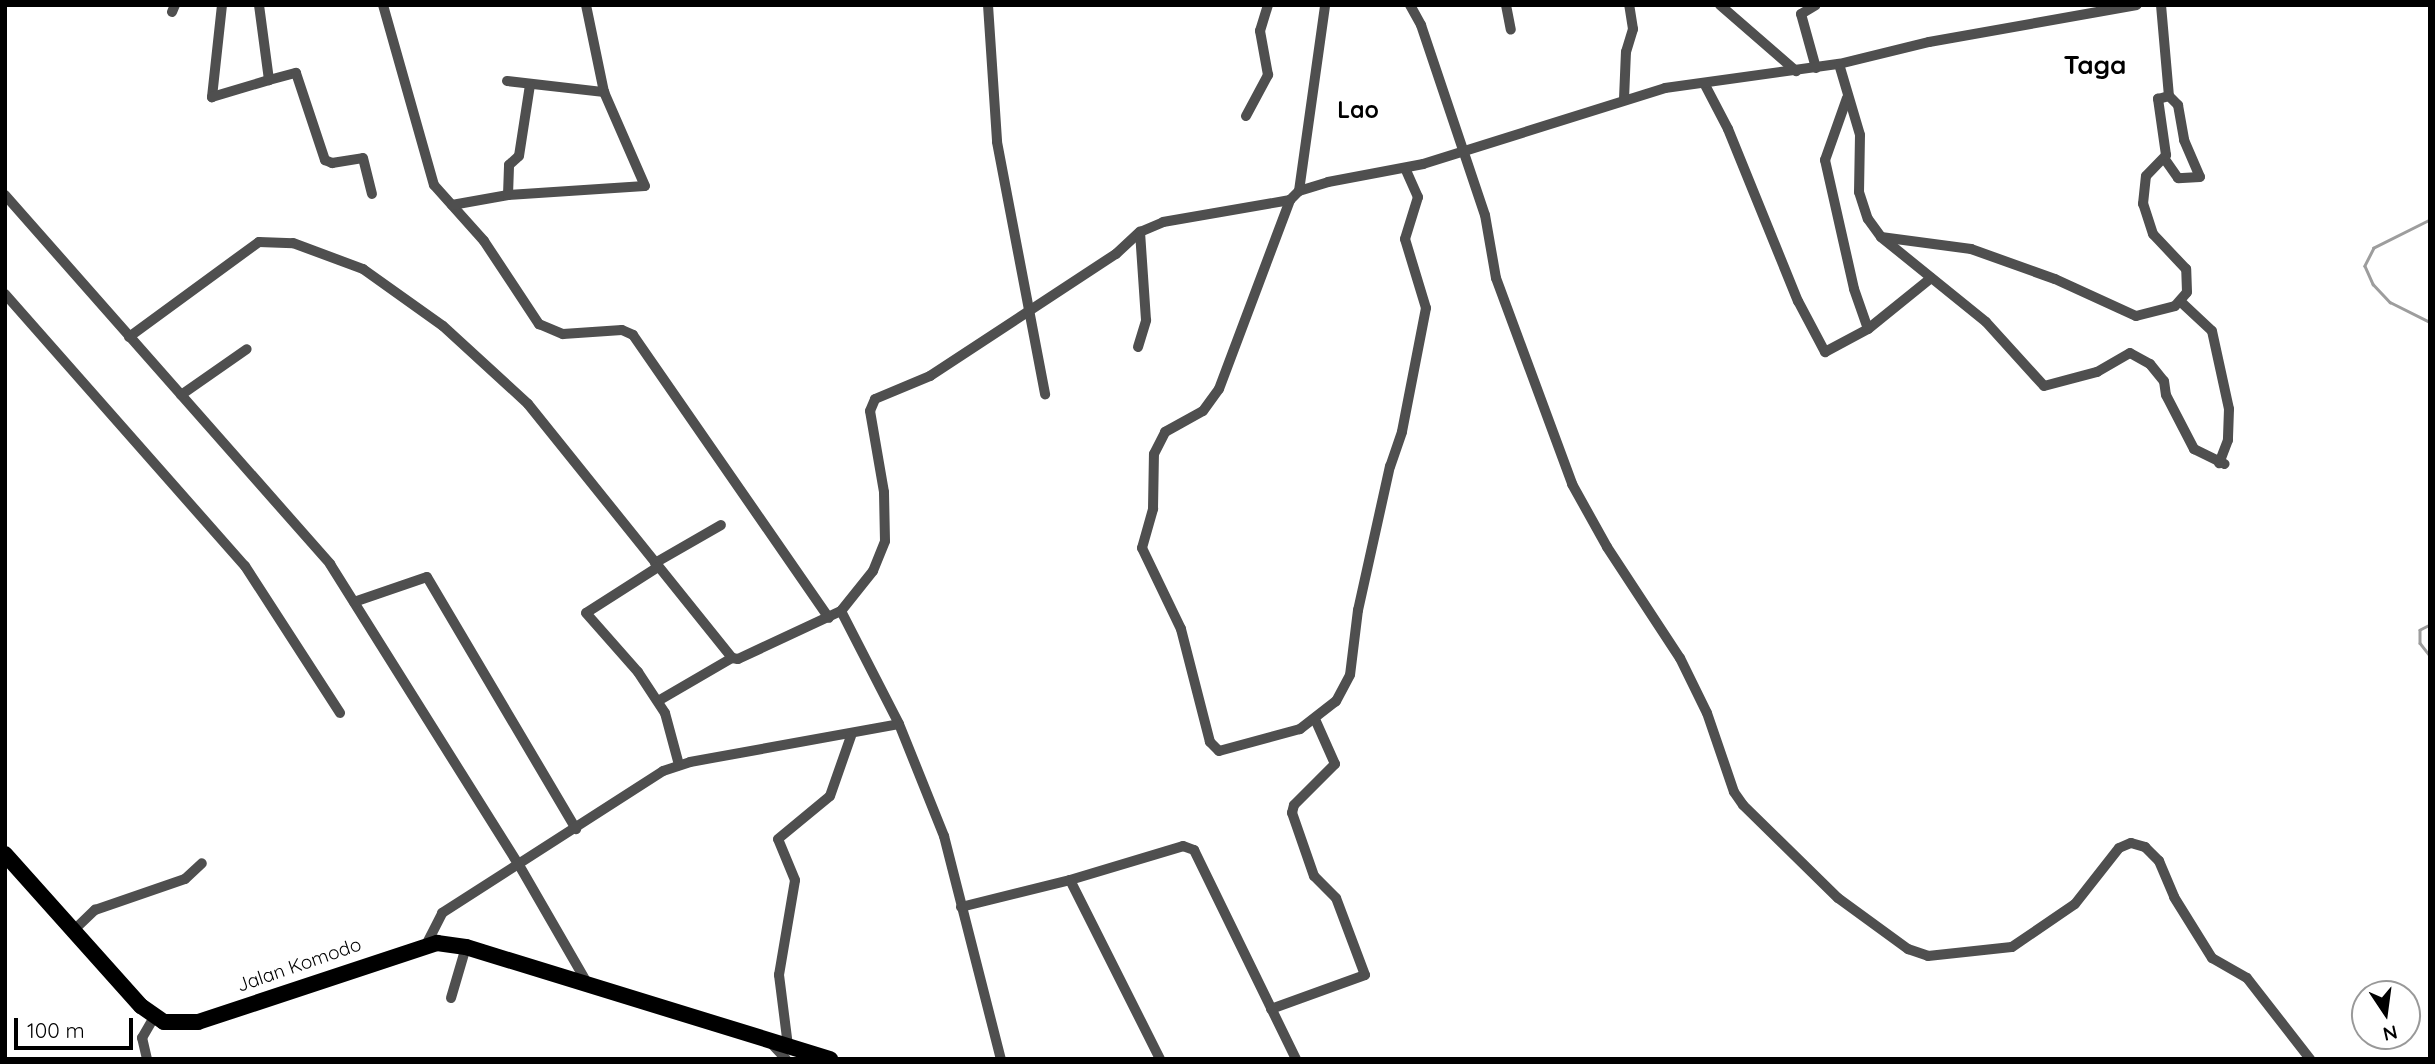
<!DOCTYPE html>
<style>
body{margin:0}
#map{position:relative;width:2435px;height:1064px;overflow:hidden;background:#fff;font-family:Quicksand,sans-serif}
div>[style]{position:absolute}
.stream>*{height:2.5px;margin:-1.25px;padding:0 1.25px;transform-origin:1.25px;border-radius:1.25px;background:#9d9d9d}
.minor>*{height:10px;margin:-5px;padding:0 5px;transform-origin:5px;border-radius:5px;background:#4f4f4f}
.highway>*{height:16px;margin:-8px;padding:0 8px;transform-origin:8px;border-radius:8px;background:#000}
span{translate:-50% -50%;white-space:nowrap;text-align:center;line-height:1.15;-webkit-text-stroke:5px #fff;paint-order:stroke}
.street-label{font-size:19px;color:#000}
.quarter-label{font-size:23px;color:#000;font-weight:700}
.district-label{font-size:26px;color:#000;font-weight:700}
.frame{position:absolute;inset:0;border:7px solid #000;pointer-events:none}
.north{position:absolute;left:2351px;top:980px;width:70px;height:70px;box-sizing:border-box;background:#fff;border:2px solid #999;border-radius:50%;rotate:167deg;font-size:19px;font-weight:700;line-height:28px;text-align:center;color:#000}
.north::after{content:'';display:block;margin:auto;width:24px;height:32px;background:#000;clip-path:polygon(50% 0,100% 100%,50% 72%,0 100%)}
.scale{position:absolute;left:14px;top:1018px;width:119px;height:32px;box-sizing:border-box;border:4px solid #000;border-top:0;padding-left:9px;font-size:21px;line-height:24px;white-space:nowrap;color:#000;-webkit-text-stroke:5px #fff;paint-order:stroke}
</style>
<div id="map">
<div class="stream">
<i style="left:2430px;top:220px;width:63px;rotate:153.4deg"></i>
<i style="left:2374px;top:248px;width:20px;rotate:117deg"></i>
<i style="left:2365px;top:266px;width:20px;rotate:66deg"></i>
<i style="left:2373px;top:284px;width:25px;rotate:47deg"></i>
<i style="left:2390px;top:302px;width:45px;rotate:26.6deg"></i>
<i style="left:2430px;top:438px;width:24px;rotate:90deg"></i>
<i style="left:2430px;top:625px;width:11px;rotate:153deg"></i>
<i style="left:2420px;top:630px;width:13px;rotate:90deg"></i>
<i style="left:2420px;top:643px;width:16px;rotate:52deg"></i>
</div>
<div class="minor">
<i style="left:222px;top:5px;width:93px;rotate:96.2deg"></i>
<i style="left:212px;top:97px;width:59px;rotate:-16.6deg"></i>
<i style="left:259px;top:5px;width:76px;rotate:82.4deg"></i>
<i style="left:269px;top:80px;width:28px;rotate:-15deg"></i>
<i style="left:296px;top:73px;width:92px;rotate:71.6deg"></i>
<i style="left:325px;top:160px;width:8px;rotate:23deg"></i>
<i style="left:332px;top:163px;width:31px;rotate:-9deg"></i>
<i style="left:363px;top:158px;width:37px;rotate:76deg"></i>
<i style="left:383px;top:5px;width:187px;rotate:74.2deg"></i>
<i style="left:434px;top:185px;width:75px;rotate:48.2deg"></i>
<i style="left:484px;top:241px;width:100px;rotate:56.5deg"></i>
<i style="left:539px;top:324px;width:26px;rotate:23deg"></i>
<i style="left:563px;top:334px;width:59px;rotate:-3.9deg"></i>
<i style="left:622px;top:330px;width:12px;rotate:24deg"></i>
<i style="left:633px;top:335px;width:344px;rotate:55.3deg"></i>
<i style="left:988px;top:5px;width:137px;rotate:86.2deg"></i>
<i style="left:997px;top:142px;width:257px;rotate:79.2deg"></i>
<i style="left:1410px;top:5px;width:23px;rotate:61deg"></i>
<i style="left:1421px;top:25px;width:200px;rotate:71.4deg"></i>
<i style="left:1485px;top:215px;width:64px;rotate:80.1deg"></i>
<i style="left:1496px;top:278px;width:220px;rotate:69.7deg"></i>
<i style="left:1572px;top:484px;width:72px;rotate:60.9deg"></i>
<i style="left:1607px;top:547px;width:133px;rotate:56.7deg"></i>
<i style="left:1680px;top:658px;width:61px;rotate:63.9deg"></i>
<i style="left:1707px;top:713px;width:83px;rotate:71.1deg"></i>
<i style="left:1734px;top:792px;width:16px;rotate:55deg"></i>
<i style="left:1743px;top:805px;width:133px;rotate:44.4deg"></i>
<i style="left:1838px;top:898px;width:87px;rotate:36.1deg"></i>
<i style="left:1908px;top:949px;width:21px;rotate:19deg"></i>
<i style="left:1928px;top:956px;width:84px;rotate:-6.1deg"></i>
<i style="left:2012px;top:947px;width:76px;rotate:-34.3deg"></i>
<i style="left:2075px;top:904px;width:71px;rotate:-51.8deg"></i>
<i style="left:2119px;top:848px;width:13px;rotate:-23deg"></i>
<i style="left:2131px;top:843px;width:15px;rotate:16deg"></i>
<i style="left:2145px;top:847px;width:20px;rotate:45deg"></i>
<i style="left:2159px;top:861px;width:39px;rotate:67deg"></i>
<i style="left:2174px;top:897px;width:72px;rotate:58.1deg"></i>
<i style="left:2212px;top:958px;width:40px;rotate:29.7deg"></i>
<i style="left:2247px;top:978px;width:103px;rotate:52.1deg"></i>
<i style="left:1506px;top:5px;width:25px;rotate:79deg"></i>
<i style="left:1720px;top:5px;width:101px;rotate:41deg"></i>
<i style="left:2161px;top:5px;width:91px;rotate:85deg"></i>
<i style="left:2169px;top:96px;width:13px;rotate:45deg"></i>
<i style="left:2178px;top:105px;width:36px;rotate:80deg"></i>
<i style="left:2184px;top:140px;width:40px;rotate:66.6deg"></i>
<i style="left:2200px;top:177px;width:22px;rotate:177deg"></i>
<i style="left:2178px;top:178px;width:24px;rotate:-125deg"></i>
<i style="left:172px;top:12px;width:8px;rotate:-67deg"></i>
<i style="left:1839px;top:64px;width:74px;rotate:73.5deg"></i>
<i style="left:1860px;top:135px;width:57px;rotate:91deg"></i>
<i style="left:1859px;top:192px;width:28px;rotate:72deg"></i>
<i style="left:1868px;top:219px;width:22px;rotate:54deg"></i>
<i style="left:1881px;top:237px;width:91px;rotate:7.6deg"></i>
<i style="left:1971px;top:249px;width:89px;rotate:19.7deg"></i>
<i style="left:2055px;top:279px;width:89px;rotate:24.6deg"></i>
<i style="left:2136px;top:316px;width:40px;rotate:-14.4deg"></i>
<i style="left:2175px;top:306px;width:18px;rotate:-49deg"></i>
<i style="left:2187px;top:292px;width:23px;rotate:-92deg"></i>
<i style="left:2186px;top:269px;width:48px;rotate:-133.3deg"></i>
<i style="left:2153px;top:234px;width:32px;rotate:-108deg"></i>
<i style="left:2143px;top:204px;width:28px;rotate:-84deg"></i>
<i style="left:2146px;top:176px;width:29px;rotate:-46deg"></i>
<i style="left:2166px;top:155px;width:57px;rotate:-98.1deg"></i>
<i style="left:2158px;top:99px;width:11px;rotate:-15deg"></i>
<i style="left:1816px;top:68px;width:56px;rotate:-105.5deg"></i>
<i style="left:1801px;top:14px;width:17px;rotate:-31deg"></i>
<i style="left:507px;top:81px;width:98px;rotate:6.5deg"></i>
<i style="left:1704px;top:83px;width:52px;rotate:62.4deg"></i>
<i style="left:1728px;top:129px;width:186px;rotate:67.9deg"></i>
<i style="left:1798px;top:301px;width:58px;rotate:62.1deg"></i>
<i style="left:1825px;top:352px;width:49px;rotate:-28.1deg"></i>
<i style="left:1868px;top:329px;width:81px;rotate:-39deg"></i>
<i style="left:1847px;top:98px;width:66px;rotate:109.5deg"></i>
<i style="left:1825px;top:160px;width:132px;rotate:77.3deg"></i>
<i style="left:1854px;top:289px;width:42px;rotate:70.7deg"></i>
<i style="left:1624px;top:99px;width:47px;rotate:-87.6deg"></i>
<i style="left:1626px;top:52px;width:24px;rotate:-73deg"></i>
<i style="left:1633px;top:29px;width:24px;rotate:-99deg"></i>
<i style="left:1246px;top:116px;width:47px;rotate:-61.8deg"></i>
<i style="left:1268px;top:75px;width:45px;rotate:-100.3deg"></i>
<i style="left:1260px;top:31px;width:27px;rotate:-73deg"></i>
<i style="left:1405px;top:168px;width:32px;rotate:66deg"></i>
<i style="left:1418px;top:197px;width:44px;rotate:107.2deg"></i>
<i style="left:1405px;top:239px;width:72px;rotate:73.1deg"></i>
<i style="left:1426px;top:308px;width:126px;rotate:101deg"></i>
<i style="left:1402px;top:432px;width:36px;rotate:109deg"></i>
<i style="left:1390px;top:466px;width:148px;rotate:102.5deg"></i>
<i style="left:1358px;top:610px;width:65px;rotate:97deg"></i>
<i style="left:1350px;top:675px;width:30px;rotate:118deg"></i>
<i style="left:1336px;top:701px;width:46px;rotate:142.1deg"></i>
<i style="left:1300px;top:729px;width:84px;rotate:164.8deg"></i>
<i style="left:1219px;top:751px;width:13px;rotate:-135deg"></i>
<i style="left:1210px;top:742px;width:117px;rotate:-104.4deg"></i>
<i style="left:1181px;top:629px;width:90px;rotate:-115.7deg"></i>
<i style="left:1142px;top:548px;width:41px;rotate:-74.2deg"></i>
<i style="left:1153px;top:509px;width:55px;rotate:-89deg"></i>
<i style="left:1154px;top:454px;width:25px;rotate:-63deg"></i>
<i style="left:1165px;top:432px;width:43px;rotate:-28.9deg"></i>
<i style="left:1203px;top:411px;width:27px;rotate:-54deg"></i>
<i style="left:1219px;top:389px;width:202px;rotate:-69.4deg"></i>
<i style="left:1290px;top:200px;width:13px;rotate:-45deg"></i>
<i style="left:1299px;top:191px;width:30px;rotate:-17deg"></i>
<i style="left:1328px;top:182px;width:97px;rotate:-10.7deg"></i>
<i style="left:1423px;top:164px;width:254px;rotate:-17.4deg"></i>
<i style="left:1665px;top:88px;width:176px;rotate:-7.9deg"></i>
<i style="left:1839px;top:64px;width:93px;rotate:-13.7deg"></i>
<i style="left:1929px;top:42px;width:211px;rotate:-10.1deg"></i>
<i style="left:1299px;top:191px;width:188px;rotate:-82deg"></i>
<i style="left:5px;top:195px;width:492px;rotate:48.6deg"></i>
<i style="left:330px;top:564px;width:355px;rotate:57.9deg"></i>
<i style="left:519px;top:865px;width:140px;rotate:60deg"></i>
<i style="left:508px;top:195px;width:30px;rotate:-88deg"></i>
<i style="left:509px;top:165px;width:13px;rotate:-42deg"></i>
<i style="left:519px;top:156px;width:72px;rotate:-81.2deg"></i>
<i style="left:452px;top:205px;width:57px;rotate:-10.1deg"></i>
<i style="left:508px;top:195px;width:137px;rotate:-3.8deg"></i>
<i style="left:645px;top:186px;width:103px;rotate:-113.6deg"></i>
<i style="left:604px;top:92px;width:89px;rotate:-101.7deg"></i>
<i style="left:1881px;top:237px;width:135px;rotate:39deg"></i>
<i style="left:1986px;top:322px;width:86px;rotate:47.8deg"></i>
<i style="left:2044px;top:386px;width:55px;rotate:-14.8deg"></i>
<i style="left:2097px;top:372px;width:38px;rotate:-30deg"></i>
<i style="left:2130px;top:353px;width:23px;rotate:29deg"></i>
<i style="left:2150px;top:364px;width:22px;rotate:51deg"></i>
<i style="left:2164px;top:381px;width:14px;rotate:82deg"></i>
<i style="left:2166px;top:395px;width:61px;rotate:62.6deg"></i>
<i style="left:2194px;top:449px;width:34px;rotate:26deg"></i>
<i style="left:5px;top:294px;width:363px;rotate:48.6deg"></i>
<i style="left:245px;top:566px;width:175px;rotate:57.1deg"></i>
<i style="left:2181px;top:302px;width:42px;rotate:43.1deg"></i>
<i style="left:2212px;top:331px;width:80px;rotate:77.7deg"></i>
<i style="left:2229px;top:409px;width:31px;rotate:92deg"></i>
<i style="left:2228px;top:440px;width:25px;rotate:111deg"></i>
<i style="left:129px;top:337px;width:161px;rotate:-36.2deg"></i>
<i style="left:259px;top:242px;width:34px;rotate:2deg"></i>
<i style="left:293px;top:243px;width:75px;rotate:20.4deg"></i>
<i style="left:363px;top:269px;width:98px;rotate:35.5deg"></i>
<i style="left:443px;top:326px;width:115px;rotate:42.5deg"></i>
<i style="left:528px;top:404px;width:326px;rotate:51.2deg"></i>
<i style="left:732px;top:658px;width:6px;rotate:9deg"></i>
<i style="left:738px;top:659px;width:114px;rotate:-25deg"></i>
<i style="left:841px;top:611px;width:51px;rotate:-51.3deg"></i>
<i style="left:873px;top:571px;width:32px;rotate:-68deg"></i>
<i style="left:885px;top:541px;width:49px;rotate:-91.2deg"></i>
<i style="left:884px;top:492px;width:82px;rotate:-99.8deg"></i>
<i style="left:870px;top:411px;width:13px;rotate:-67deg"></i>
<i style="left:875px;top:399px;width:60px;rotate:-22.7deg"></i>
<i style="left:930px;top:376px;width:222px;rotate:-33.3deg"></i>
<i style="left:1116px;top:254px;width:33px;rotate:-43deg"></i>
<i style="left:1140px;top:232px;width:25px;rotate:-23deg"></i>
<i style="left:1163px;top:222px;width:129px;rotate:-9.8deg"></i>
<i style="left:1138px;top:347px;width:28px;rotate:-73deg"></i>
<i style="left:1146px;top:320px;width:88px;rotate:-93.9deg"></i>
<i style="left:181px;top:395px;width:80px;rotate:-34.9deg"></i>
<i style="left:655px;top:563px;width:76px;rotate:-29.9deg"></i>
<i style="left:658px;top:567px;width:85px;rotate:147.4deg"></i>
<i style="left:586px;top:613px;width:79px;rotate:48.6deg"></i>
<i style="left:638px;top:672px;width:49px;rotate:56.6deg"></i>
<i style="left:665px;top:713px;width:54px;rotate:74.9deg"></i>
<i style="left:354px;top:602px;width:77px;rotate:-18.9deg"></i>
<i style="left:427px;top:577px;width:293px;rotate:59.4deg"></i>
<i style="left:841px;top:611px;width:127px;rotate:62.8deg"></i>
<i style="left:899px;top:724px;width:121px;rotate:68.1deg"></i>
<i style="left:944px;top:836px;width:230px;rotate:75.7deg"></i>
<i style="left:658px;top:701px;width:86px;rotate:-30.2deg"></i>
<i style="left:1070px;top:880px;width:118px;rotate:-16.7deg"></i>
<i style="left:1183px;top:846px;width:12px;rotate:20deg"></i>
<i style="left:1194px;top:850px;width:233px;rotate:64deg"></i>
<i style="left:961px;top:907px;width:112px;rotate:-13.9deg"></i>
<i style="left:1070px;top:880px;width:200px;rotate:63.3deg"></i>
<i style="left:75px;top:929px;width:28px;rotate:-44deg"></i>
<i style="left:95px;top:910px;width:95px;rotate:-19deg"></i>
<i style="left:185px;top:879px;width:23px;rotate:-43deg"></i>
<i style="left:427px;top:943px;width:34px;rotate:-63deg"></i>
<i style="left:442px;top:913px;width:263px;rotate:-32.7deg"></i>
<i style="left:663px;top:771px;width:28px;rotate:-18deg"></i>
<i style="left:690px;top:762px;width:212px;rotate:-10.3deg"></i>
<i style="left:451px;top:998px;width:53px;rotate:-73.6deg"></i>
<i style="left:1271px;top:1009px;width:100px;rotate:-19.9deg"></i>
<i style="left:1365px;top:975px;width:82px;rotate:-110.6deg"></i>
<i style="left:1336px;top:898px;width:31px;rotate:-135deg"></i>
<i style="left:1314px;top:876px;width:67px;rotate:-109.2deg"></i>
<i style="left:1292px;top:813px;width:8px;rotate:-76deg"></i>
<i style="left:1294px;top:805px;width:58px;rotate:-45deg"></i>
<i style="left:1335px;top:764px;width:49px;rotate:-114deg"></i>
<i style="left:771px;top:1043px;width:22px;rotate:47deg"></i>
<i style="left:788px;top:1046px;width:72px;rotate:-97.2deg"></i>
<i style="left:779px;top:975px;width:96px;rotate:-80.4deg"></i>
<i style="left:795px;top:880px;width:44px;rotate:-112.5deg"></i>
<i style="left:778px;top:839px;width:67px;rotate:-39.6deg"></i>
<i style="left:830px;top:796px;width:64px;rotate:-70.7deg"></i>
<i style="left:147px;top:1059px;width:22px;rotate:-103deg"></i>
<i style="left:142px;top:1038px;width:22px;rotate:-60deg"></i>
</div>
<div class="highway">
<i style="left:5px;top:854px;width:204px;rotate:48.2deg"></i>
<i style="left:141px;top:1006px;width:28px;rotate:35deg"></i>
<i style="left:164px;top:1022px;width:34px"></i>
<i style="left:198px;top:1022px;width:252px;rotate:-18.3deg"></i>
<i style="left:437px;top:943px;width:29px;rotate:8deg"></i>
<i style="left:466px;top:947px;width:381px;rotate:17.1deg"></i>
</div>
<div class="street-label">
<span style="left:299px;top:965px;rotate:-19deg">Jalan Komodo</span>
</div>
<div class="quarter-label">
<span style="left:1358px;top:110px">Lao</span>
</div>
<div class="district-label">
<span style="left:2095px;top:65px">Taga</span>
</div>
<div class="frame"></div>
<div class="north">N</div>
<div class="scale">100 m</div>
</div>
